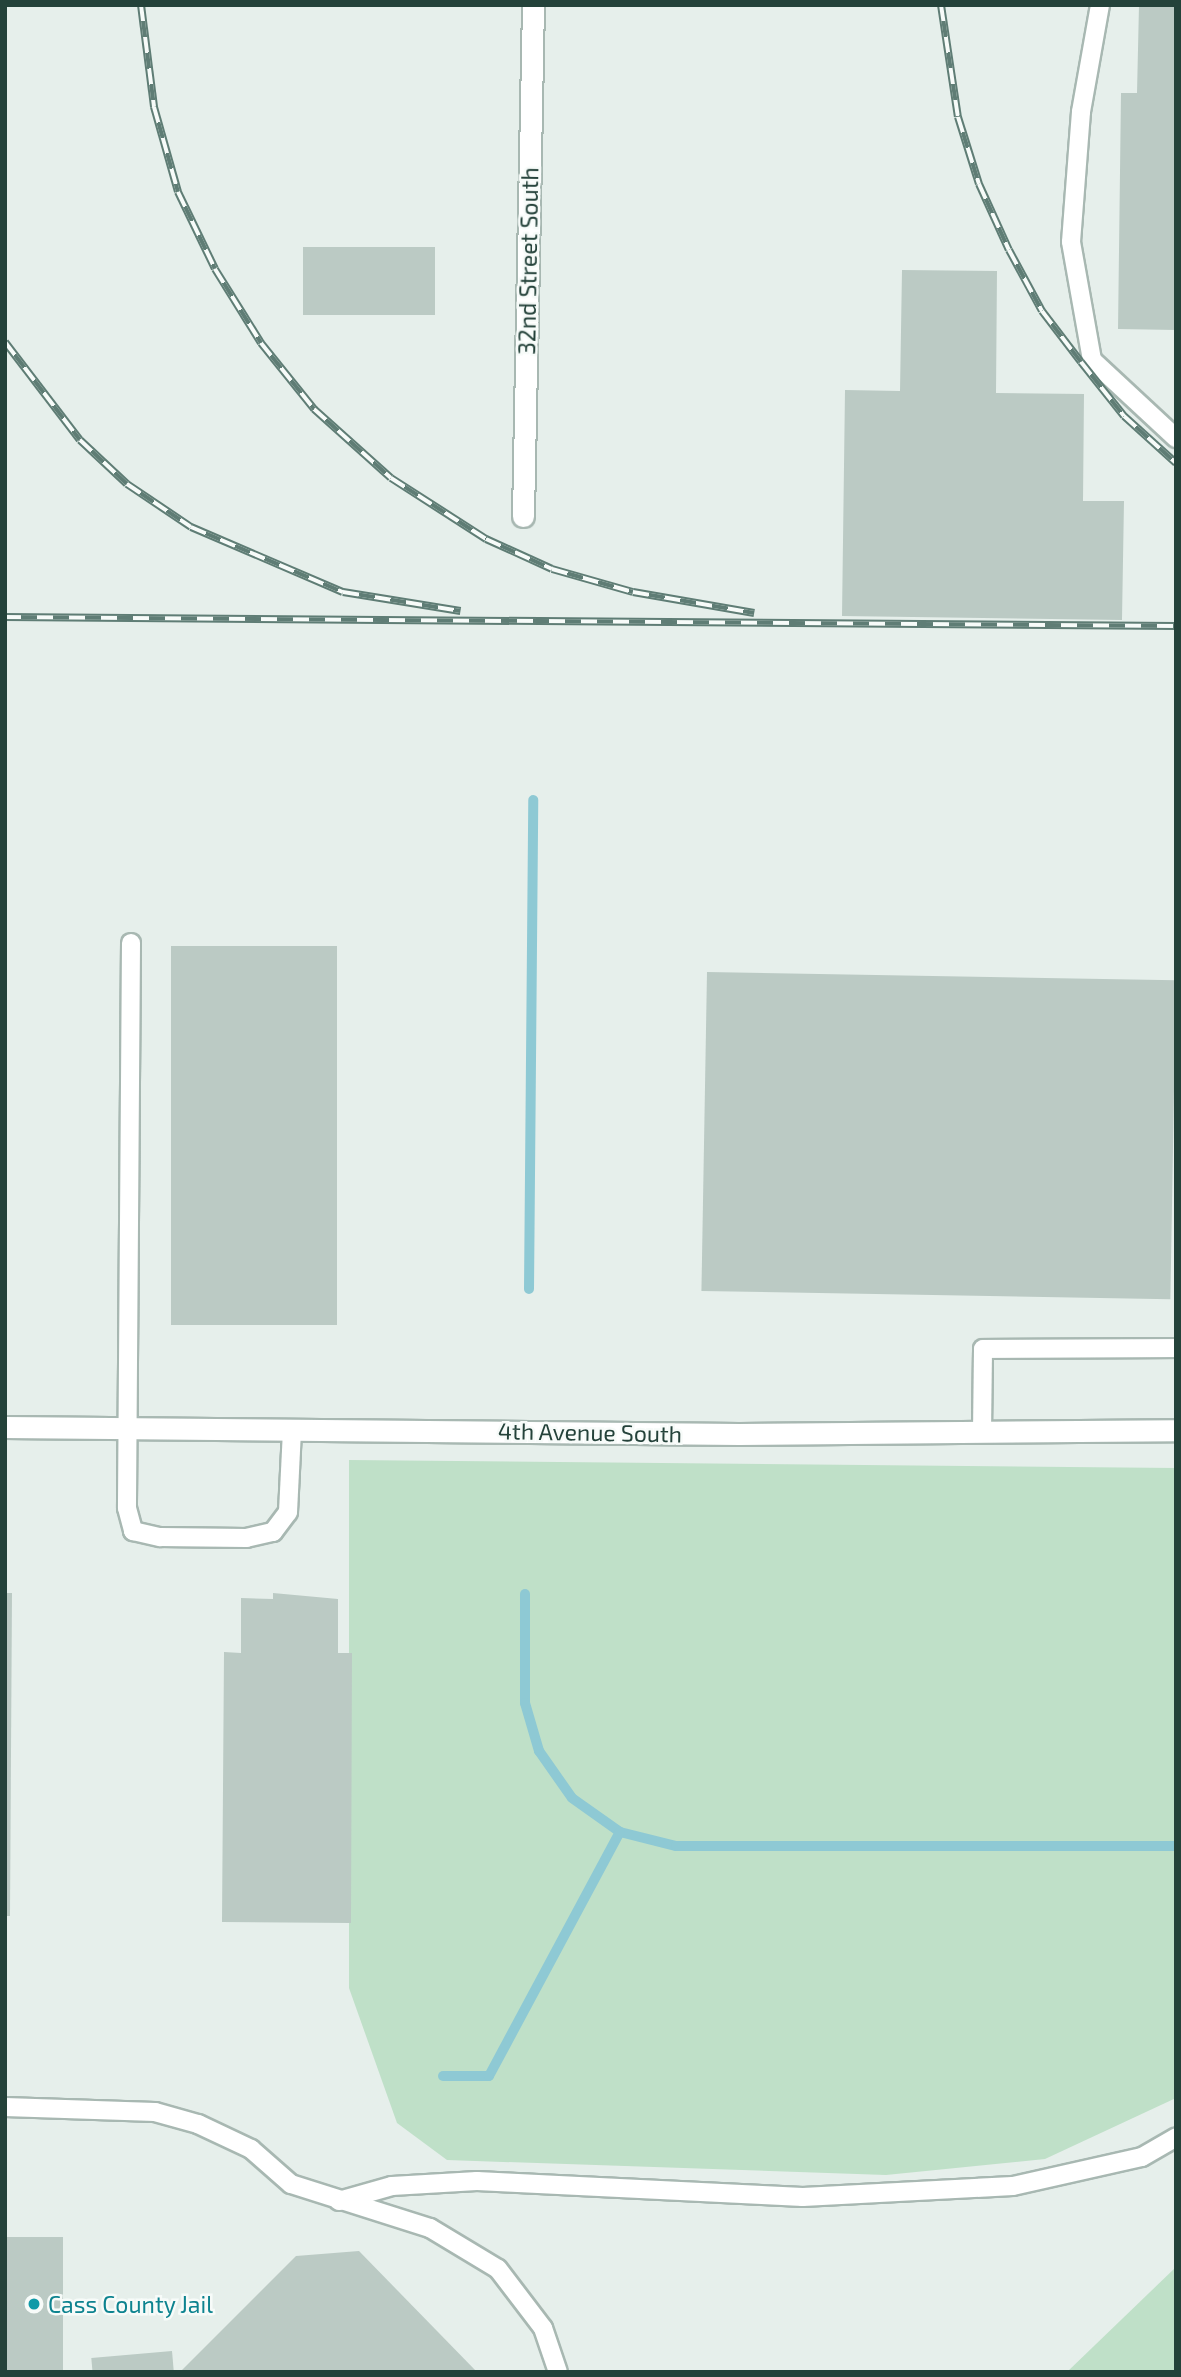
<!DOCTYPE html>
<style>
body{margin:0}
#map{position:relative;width:1181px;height:2377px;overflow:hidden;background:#e6efeb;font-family:"Exo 2",sans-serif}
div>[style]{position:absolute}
.green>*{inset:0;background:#bfe0c8}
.stream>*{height:10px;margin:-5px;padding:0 5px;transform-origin:5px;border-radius:5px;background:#8ec9d4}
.building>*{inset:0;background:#bbcac4;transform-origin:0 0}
.roads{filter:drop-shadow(2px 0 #a8b8b2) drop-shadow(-2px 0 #a8b8b2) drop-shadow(0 2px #a8b8b2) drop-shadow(0 -2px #a8b8b2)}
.service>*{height:18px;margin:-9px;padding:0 9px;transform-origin:9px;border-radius:9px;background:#fff}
.minor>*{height:21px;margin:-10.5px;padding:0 10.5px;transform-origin:10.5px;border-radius:10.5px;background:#fff}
.rail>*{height:8px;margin-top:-4px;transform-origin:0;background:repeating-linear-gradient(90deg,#f7fbf9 0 16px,#5f7d75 0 32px);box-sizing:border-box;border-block:2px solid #5f7d75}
.dots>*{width:19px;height:19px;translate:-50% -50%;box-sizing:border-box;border:4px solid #f7fbf9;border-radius:50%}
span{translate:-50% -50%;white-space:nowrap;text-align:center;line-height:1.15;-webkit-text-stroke:5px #f7fbf9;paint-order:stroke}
.street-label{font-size:23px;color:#24423a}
.culture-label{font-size:23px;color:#0d838f}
.left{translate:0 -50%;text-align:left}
.frame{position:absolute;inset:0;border:7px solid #24423a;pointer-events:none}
</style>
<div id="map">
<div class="green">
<i style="clip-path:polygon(349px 1460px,1176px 1468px,1176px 2098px,1045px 2159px,886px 2175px,447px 2160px,397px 2123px,349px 1988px)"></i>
<i style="clip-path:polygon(1176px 2267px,1176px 2372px,1067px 2372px)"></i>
</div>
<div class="stream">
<i style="left:529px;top:1289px;width:489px;rotate:-89.5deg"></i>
<i style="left:525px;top:1594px;width:109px;rotate:90deg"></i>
<i style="left:525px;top:1703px;width:50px;rotate:73.7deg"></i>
<i style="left:539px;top:1751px;width:57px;rotate:54.9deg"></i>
<i style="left:572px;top:1798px;width:59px;rotate:35.3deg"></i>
<i style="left:620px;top:1832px;width:58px;rotate:14deg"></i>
<i style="left:676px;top:1846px;width:500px"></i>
<i style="left:443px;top:2076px;width:46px"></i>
<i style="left:489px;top:2076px;width:277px;rotate:-61.8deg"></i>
</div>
<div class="building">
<i style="clip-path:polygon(1139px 5px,1176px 5px,1176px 330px,1118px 329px,1121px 93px,1137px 93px)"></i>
<i style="left:303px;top:247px;width:132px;height:68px"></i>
<i style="clip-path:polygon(902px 270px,997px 271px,996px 393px,1084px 394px,1083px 501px,1124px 501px,1122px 620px,842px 616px,845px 390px,900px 391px)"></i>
<i style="left:171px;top:946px;width:166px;height:379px"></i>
<i style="left:707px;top:972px;width:469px;height:319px;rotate:1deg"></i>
<i style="clip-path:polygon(5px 1593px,12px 1593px,10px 1916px,5px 1916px)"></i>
<i style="clip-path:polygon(273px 1593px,338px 1599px,338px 1653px,352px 1653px,351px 1923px,222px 1922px,224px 1652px,241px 1653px,241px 1598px,273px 1599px)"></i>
<i style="left:5px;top:2237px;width:58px;height:135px"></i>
<i style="clip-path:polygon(359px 2251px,477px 2372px,180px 2372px,296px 2256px)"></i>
<i style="left:172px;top:2351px;width:21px;height:81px;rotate:85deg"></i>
</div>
<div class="roads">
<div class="service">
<i style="left:1100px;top:5px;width:109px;rotate:100.1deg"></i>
<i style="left:1081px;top:112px;width:130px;rotate:94.4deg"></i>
<i style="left:1071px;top:242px;width:120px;rotate:79.9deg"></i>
<i style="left:1092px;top:360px;width:115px;rotate:42.9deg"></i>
<i style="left:131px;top:943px;width:565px;rotate:90.41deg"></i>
<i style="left:127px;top:1508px;width:24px;rotate:75deg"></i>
<i style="left:133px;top:1531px;width:28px;rotate:13deg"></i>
<i style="left:160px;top:1537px;width:86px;rotate:0.7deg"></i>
<i style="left:246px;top:1538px;width:28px;rotate:-13deg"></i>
<i style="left:273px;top:1532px;width:25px;rotate:-53deg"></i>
<i style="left:288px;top:1512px;width:82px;rotate:-87.2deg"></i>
<i style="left:982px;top:1432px;width:83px;rotate:-89.3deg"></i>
<i style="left:983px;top:1349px;width:193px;rotate:-0.3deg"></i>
<i style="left:5px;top:2107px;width:150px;rotate:1.9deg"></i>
<i style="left:155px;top:2112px;width:45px;rotate:15.6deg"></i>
<i style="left:198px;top:2124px;width:59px;rotate:25.3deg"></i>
<i style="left:251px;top:2149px;width:53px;rotate:41.2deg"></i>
<i style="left:291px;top:2184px;width:146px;rotate:17.6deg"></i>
<i style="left:430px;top:2228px;width:79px;rotate:31.1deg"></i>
<i style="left:498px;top:2269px;width:74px;rotate:52.7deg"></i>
<i style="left:543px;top:2328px;width:46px;rotate:71.2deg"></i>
<i style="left:339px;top:2201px;width:55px;rotate:-15.8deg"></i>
<i style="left:392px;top:2186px;width:85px;rotate:-3.4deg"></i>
<i style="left:477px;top:2181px;width:326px;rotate:2.8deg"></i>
<i style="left:803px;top:2197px;width:210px;rotate:-3deg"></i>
<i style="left:1013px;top:2186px;width:132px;rotate:-12.7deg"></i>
<i style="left:1142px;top:2157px;width:39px;rotate:-30deg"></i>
</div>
<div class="minor">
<i style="left:523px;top:516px;width:511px;rotate:-88.88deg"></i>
<i style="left:5px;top:1427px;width:734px;rotate:0.55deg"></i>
<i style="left:739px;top:1434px;width:437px;rotate:-0.5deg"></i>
</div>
</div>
<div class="rail">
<i style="left:141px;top:5px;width:103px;rotate:82.7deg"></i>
<i style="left:154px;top:107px;width:88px;rotate:74.2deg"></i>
<i style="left:178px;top:192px;width:85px;rotate:64.3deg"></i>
<i style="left:215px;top:269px;width:87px;rotate:58.1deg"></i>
<i style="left:261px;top:343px;width:85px;rotate:51.2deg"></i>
<i style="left:314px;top:409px;width:103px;rotate:41.9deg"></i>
<i style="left:391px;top:478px;width:113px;rotate:32.7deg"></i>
<i style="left:486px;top:539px;width:72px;rotate:24.4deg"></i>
<i style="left:552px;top:569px;width:84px;rotate:15.9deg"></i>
<i style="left:633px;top:592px;width:123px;rotate:9.8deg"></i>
<i style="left:941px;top:5px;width:113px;rotate:81.4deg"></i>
<i style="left:958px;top:117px;width:70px;rotate:72.6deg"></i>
<i style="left:979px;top:184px;width:72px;rotate:65.6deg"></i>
<i style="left:1009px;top:250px;width:69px;rotate:61.6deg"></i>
<i style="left:1042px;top:311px;width:64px;rotate:52.6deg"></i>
<i style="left:1081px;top:362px;width:69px;rotate:51.5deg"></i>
<i style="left:1124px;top:416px;width:70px;rotate:42.1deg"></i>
<i style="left:5px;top:342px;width:123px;rotate:52.6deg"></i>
<i style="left:80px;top:440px;width:64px;rotate:43.1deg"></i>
<i style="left:127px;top:484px;width:77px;rotate:33.9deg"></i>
<i style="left:191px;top:527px;width:165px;rotate:23.2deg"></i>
<i style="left:343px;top:592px;width:119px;rotate:9.2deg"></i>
<i style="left:5px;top:617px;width:1171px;rotate:0.44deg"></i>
</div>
<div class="dots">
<i style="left:34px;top:2304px;background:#0f9aa8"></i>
</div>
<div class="street-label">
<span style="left:528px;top:261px;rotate:-89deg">32nd Street South</span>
<span style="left:590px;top:1432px;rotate:1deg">4th Avenue South</span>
</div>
<div class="culture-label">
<span class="left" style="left:48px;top:2304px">Cass County Jail</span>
</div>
<div class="frame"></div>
</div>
